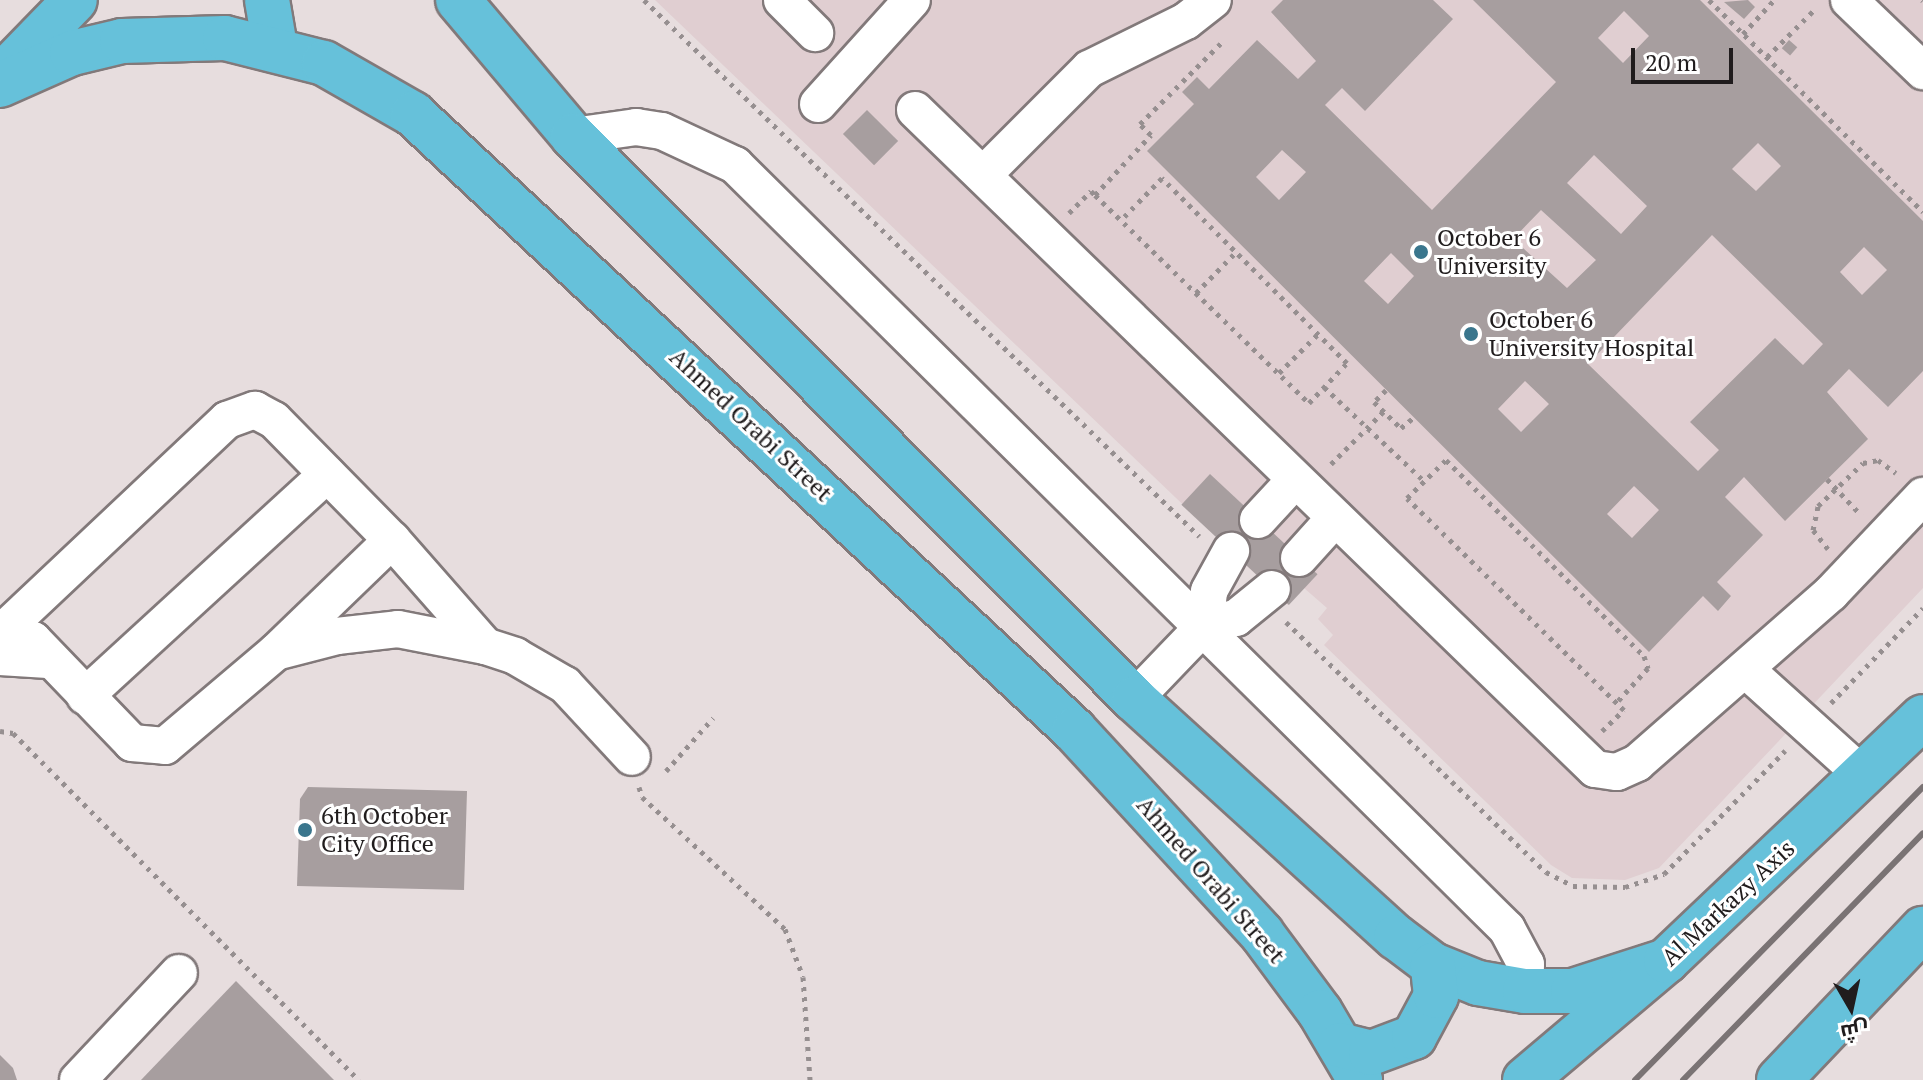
<!DOCTYPE html>
<meta charset="utf-8">
<style>
body{margin:0}
#map{position:relative;width:1923px;height:1080px;overflow:hidden;background:#e7ddde;font-family:"PT Serif",Cairo,serif}
div>[style]{position:absolute}
.built>*{inset:0;background:#e0ced1}
.building>*{inset:0;background:#a79e9f;transform-origin:0 0}
.path>*{height:5px;margin-top:-2.5px;transform-origin:0;background:repeating-linear-gradient(90deg,#968f90 0 4px,transparent 0 10px)}
.roads{filter:drop-shadow(2px 0 #82797a) drop-shadow(-2px 0 #82797a) drop-shadow(0 2px #82797a) drop-shadow(0 -2px #82797a)}
.minor>*{height:36px;margin:-18px;padding:0 18px;transform-origin:18px;border-radius:18px;background:#fff}
.major>*{height:44px;margin:-22px;padding:0 22px;transform-origin:22px;border-radius:22px;background:#66c1da}
.rail>*{height:6px;margin:-3px;padding:0 3px;transform-origin:3px;border-radius:3px;background:#7a7374}
.dots>*{width:22px;height:22px;translate:-50% -50%;box-sizing:border-box;border:4px solid #fff;border-radius:50%}
span{translate:-50% -50%;white-space:nowrap;text-align:center;line-height:1.15;-webkit-text-stroke:6px #fff;paint-order:stroke}
.poi-label{font-size:24px;color:#201c1d}
.left{translate:0 -50%;text-align:left}
.street-label{font-size:24px;color:#201c1d}
.north{position:absolute;left:1811px;top:968px;width:80px;height:80px;-webkit-text-stroke:6px #fff;paint-order:stroke;rotate:171deg;font-size:22px;font-weight:700;line-height:32px;text-align:center;color:#201c1d}
.north::after{content:'';display:block;margin:auto;width:28px;height:36px;background:#201c1d;clip-path:polygon(50% 0,100% 100%,50% 72%,0 100%)}
.scale{position:absolute;left:1631px;top:48px;width:102px;height:36px;box-sizing:border-box;border:4px solid #201c1d;border-top:0;padding-left:10px;font-size:24px;line-height:28px;white-space:nowrap;color:#201c1d;-webkit-text-stroke:6px #fff;paint-order:stroke}
</style>
<div id="map">
<div class="built">
<i style="clip-path:polygon(655px 0,1923px 0,1923px 588px,1659px 868px,1625px 880px,1572px 878px,1551px 865px,1324px 645px,1333px 635px,1318px 619px,1327px 608px,1304px 588px,1288px 605px)"></i>
</div>
<div class="building">
<i style="clip-path:polygon(evenodd,1283px 0,1433px 0,1453px 19px,1365px 111px,1342px 88px,1325px 105px,1432px 210px,1556px 82px,1473px 0,1700px 0,1923px 221px,1923px 371px,1888px 407px,1849px 369px,1827px 392px,1868px 439px,1785px 521px,1744px 477px,1725px 497px,1763px 535px,1717px 582px,1731px 596px,1718px 611px,1703px 596px,1649px 652px,1147px 151px,1194px 104px,1182px 92px,1197px 77px,1209px 89px,1257px 40px,1298px 79px,1316px 61px,1271px 12px,1283px 0,1624px 11px,1649px 36px,1623px 63px,1598px 38px,1624px 11px,1283px 0,1758px 143px,1781px 166px,1756px 191px,1732px 169px,1758px 143px,1283px 0,1282px 150px,1306px 172px,1279px 200px,1256px 177px,1282px 150px,1283px 0,1594px 155px,1647px 206px,1621px 234px,1567px 183px,1594px 155px,1283px 0,1541px 210px,1596px 260px,1567px 288px,1513px 239px,1541px 210px,1283px 0,1712px 235px,1823px 344px,1803px 365px,1775px 338px,1690px 422px,1719px 450px,1698px 471px,1588px 364px,1712px 235px,1283px 0,1864px 247px,1887px 270px,1862px 295px,1840px 272px,1864px 247px,1283px 0,1391px 253px,1414px 276px,1388px 304px,1364px 281px,1391px 253px,1283px 0,1525px 381px,1549px 404px,1521px 432px,1498px 409px,1525px 381px,1283px 0,1634px 486px,1659px 510px,1632px 538px,1607px 514px,1634px 486px)"></i>
<i style="clip-path:polygon(1748px 0,1755px 7px,1744px 19px,1724px 2px)"></i>
<i style="left:1789px;top:40px;width:11px;height:11px;rotate:41deg"></i>
<i style="left:867px;top:110px;width:44px;height:34px;rotate:45deg"></i>
<i style="left:1210px;top:474px;width:147px;height:42px;rotate:43deg"></i>
<i style="clip-path:polygon(308px 787px,467px 791px,464px 890px,297px 886px,300px 799px)"></i>
<i style="clip-path:polygon(236px 981px,334px 1080px,141px 1080px)"></i>
<i style="clip-path:polygon(0 1055px,13px 1068px,17px 1080px,0 1080px)"></i>
</div>
<div class="path">
<i style="left:644px;top:0;width:772px;rotate:44deg"></i>
<i style="left:1709px;top:0;width:301px;rotate:44.7deg"></i>
<i style="left:1922px;top:0;width:1px;rotate:45deg"></i>
<i style="left:1743px;top:34px;width:46px;rotate:-47.6deg"></i>
<i style="left:1767px;top:57px;width:68px;rotate:-45deg"></i>
<i style="left:1095px;top:195px;width:82px;rotate:-47deg"></i>
<i style="left:1151px;top:135px;width:16px;rotate:-135deg"></i>
<i style="left:1140px;top:124px;width:120px;rotate:-45deg"></i>
<i style="left:1069px;top:213px;width:31px;rotate:-45deg"></i>
<i style="left:1091px;top:191px;width:6px;rotate:45deg"></i>
<i style="left:1095px;top:195px;width:298px;rotate:44.2deg"></i>
<i style="left:1309px;top:403px;width:55px;rotate:-46.5deg"></i>
<i style="left:1347px;top:363px;width:262px;rotate:-135deg"></i>
<i style="left:1162px;top:178px;width:59px;rotate:134.3deg"></i>
<i style="left:1196px;top:293px;width:57px;rotate:-45.7deg"></i>
<i style="left:1279px;top:373px;width:55px;rotate:-45deg"></i>
<i style="left:1324px;top:387px;width:137px;rotate:43.2deg"></i>
<i style="left:1386px;top:390px;width:17px;rotate:135deg"></i>
<i style="left:1374px;top:402px;width:37px;rotate:44deg"></i>
<i style="left:1401px;top:428px;width:17px;rotate:-40deg"></i>
<i style="left:1331px;top:464px;width:75px;rotate:-45deg"></i>
<i style="left:1827px;top:479px;width:50px;rotate:46.6deg"></i>
<i style="left:1828px;top:549px;width:24px;rotate:-128deg"></i>
<i style="left:1813px;top:530px;width:25px;rotate:-78deg"></i>
<i style="left:1818px;top:506px;width:62px;rotate:-43.7deg"></i>
<i style="left:1863px;top:463px;width:15px;rotate:-11deg"></i>
<i style="left:1878px;top:460px;width:22px;rotate:36deg"></i>
<i style="left:1286px;top:622px;width:361px;rotate:43.9deg"></i>
<i style="left:1546px;top:872px;width:30px;rotate:27deg"></i>
<i style="left:1573px;top:886px;width:52px;rotate:1.1deg"></i>
<i style="left:1625px;top:887px;width:41px;rotate:-18.4deg"></i>
<i style="left:1664px;top:874px;width:173px;rotate:-45.5deg"></i>
<i style="left:1831px;top:703px;width:132px;rotate:-45.9deg"></i>
<i style="left:0;top:731px;width:13px;rotate:9deg"></i>
<i style="left:13px;top:733px;width:490px;rotate:45.1deg"></i>
<i style="left:1602px;top:731px;width:30px;rotate:-44deg"></i>
<i style="left:1624px;top:710px;width:303px;rotate:-135.7deg"></i>
<i style="left:1407px;top:498px;width:54px;rotate:-44.3deg"></i>
<i style="left:1446px;top:460px;width:279px;rotate:44.7deg"></i>
<i style="left:1644px;top:656px;width:13px;rotate:72deg"></i>
<i style="left:1648px;top:668px;width:46px;rotate:132.4deg"></i>
<i style="left:666px;top:771px;width:71px;rotate:-48.4deg"></i>
<i style="left:639px;top:787px;width:10px;rotate:73deg"></i>
<i style="left:642px;top:797px;width:195px;rotate:42.7deg"></i>
<i style="left:785px;top:929px;width:51px;rotate:69.4deg"></i>
<i style="left:803px;top:977px;width:103px;rotate:86.1deg"></i>
</div>
<div class="roads">
<div class="minor">
<i style="left:782px;top:0;width:47px;rotate:45deg"></i>
<i style="left:1849px;top:0;width:103px;rotate:43.8deg"></i>
<i style="left:818px;top:104px;width:140px;rotate:-47.9deg"></i>
<i style="left:915px;top:110px;width:947px;rotate:44.1deg"></i>
<i style="left:1595px;top:769px;width:22px;rotate:8deg"></i>
<i style="left:1617px;top:772px;width:22px;rotate:-24deg"></i>
<i style="left:1637px;top:763px;width:258px;rotate:-41.2deg"></i>
<i style="left:1831px;top:593px;width:134px;rotate:-46.5deg"></i>
<i style="left:573px;top:136px;width:64px;rotate:-8.1deg"></i>
<i style="left:636px;top:127px;width:26px;rotate:9deg"></i>
<i style="left:662px;top:131px;width:81px;rotate:25deg"></i>
<i style="left:735px;top:165px;width:1086px;rotate:44.7deg"></i>
<i style="left:1507px;top:929px;width:40px;rotate:62deg"></i>
<i style="left:1526px;top:964px;width:27px;rotate:92deg"></i>
<i style="left:983px;top:175px;width:150px;rotate:-45deg"></i>
<i style="left:1089px;top:69px;width:108px;rotate:-26.3deg"></i>
<i style="left:1186px;top:21px;width:34px;rotate:-38deg"></i>
<i style="left:1258px;top:520px;width:54px;rotate:-47.2deg"></i>
<i style="left:1299px;top:558px;width:54px;rotate:-48deg"></i>
<i style="left:1205px;top:625px;width:34px;rotate:-83deg"></i>
<i style="left:1209px;top:591px;width:46px;rotate:-61.2deg"></i>
<i style="left:0;top:631px;width:34px;rotate:15deg"></i>
<i style="left:33px;top:640px;width:143px;rotate:46.1deg"></i>
<i style="left:132px;top:743px;width:33px;rotate:5deg"></i>
<i style="left:165px;top:746px;width:147px;rotate:-40.3deg"></i>
<i style="left:277px;top:651px;width:160px;rotate:-44deg"></i>
<i style="left:3px;top:631px;width:308px;rotate:-43.3deg"></i>
<i style="left:227px;top:420px;width:30px;rotate:-20deg"></i>
<i style="left:255px;top:410px;width:21px;rotate:28deg"></i>
<i style="left:274px;top:420px;width:168px;rotate:45.5deg"></i>
<i style="left:392px;top:540px;width:141px;rotate:48.7deg"></i>
<i style="left:279px;top:651px;width:60px;rotate:-14.5deg"></i>
<i style="left:337px;top:636px;width:61px;rotate:-6.5deg"></i>
<i style="left:398px;top:629px;width:89px;rotate:11.1deg"></i>
<i style="left:485px;top:646px;width:32px;rotate:18deg"></i>
<i style="left:515px;top:656px;width:58px;rotate:30.1deg"></i>
<i style="left:565px;top:685px;width:98px;rotate:47.1deg"></i>
<i style="left:0;top:657px;width:48px;rotate:3.6deg"></i>
<i style="left:1745px;top:669px;width:160px;rotate:42deg"></i>
<i style="left:85px;top:696px;width:328px;rotate:-42.5deg"></i>
<i style="left:1134px;top:699px;width:103px;rotate:-46.2deg"></i>
<i style="left:1205px;top:625px;width:32px;rotate:-13deg"></i>
<i style="left:1236px;top:618px;width:46px;rotate:-38.9deg"></i>
<i style="left:78px;top:1080px;width:147px;rotate:-46.7deg"></i>
</div>
<div class="major">
<i style="left:267px;top:0;width:48px;rotate:80.3deg"></i>
<i style="left:458px;top:0;width:178px;rotate:49.8deg"></i>
<i style="left:573px;top:136px;width:795px;rotate:45.1deg"></i>
<i style="left:1134px;top:699px;width:354px;rotate:42.3deg"></i>
<i style="left:1396px;top:937px;width:46px;rotate:37.1deg"></i>
<i style="left:1433px;top:965px;width:48px;rotate:21.8deg"></i>
<i style="left:1478px;top:983px;width:48px;rotate:9.7deg"></i>
<i style="left:1525px;top:991px;width:48px"></i>
<i style="left:1573px;top:991px;width:98px;rotate:-17.9deg"></i>
<i style="left:5px;top:72px;width:100px;rotate:-45.8deg"></i>
<i style="left:0;top:85px;width:79px;rotate:-24deg"></i>
<i style="left:72px;top:53px;width:51px;rotate:-13.5deg"></i>
<i style="left:122px;top:41px;width:103px;rotate:-1.7deg"></i>
<i style="left:225px;top:38px;width:102px;rotate:14.2deg"></i>
<i style="left:324px;top:63px;width:103px;rotate:29.8deg"></i>
<i style="left:413px;top:114px;width:904px;rotate:42.98deg"></i>
<i style="left:1074px;top:730px;width:277px;rotate:47.3deg"></i>
<i style="left:1262px;top:934px;width:97px;rotate:53.4deg"></i>
<i style="left:1320px;top:1012px;width:79px;rotate:59.5deg"></i>
<i style="left:1340px;top:1045px;width:32px;rotate:14deg"></i>
<i style="left:1371px;top:1053px;width:46px;rotate:-20.4deg"></i>
<i style="left:1414px;top:1037px;width:47px;rotate:-61.8deg"></i>
<i style="left:1436px;top:996px;width:31px;rotate:-96deg"></i>
<i style="left:1525px;top:1080px;width:185px;rotate:-40.2deg"></i>
<i style="left:1666px;top:961px;width:354px;rotate:-43.5deg"></i>
<i style="left:1779px;top:1080px;width:209px;rotate:-46.4deg"></i>
</div>
</div>
<div class="rail">
<i style="left:1635px;top:1080px;width:411px;rotate:-45.5deg"></i>
<i style="left:1683px;top:1080px;width:344px;rotate:-45.8deg"></i>
</div>
<div class="dots">
<i style="left:1421px;top:252px;background:#3a768d"></i>
<i style="left:1471px;top:334px;background:#3a768d"></i>
<i style="left:305px;top:830px;background:#3a768d"></i>
</div>
<div class="poi-label">
<span class="left" style="left:1437px;top:252px">October 6<br>University</span>
<span class="left" style="left:1489px;top:334px">October 6<br>University Hospital</span>
<span class="left" style="left:321px;top:830px">6th October<br>City Office</span>
</div>
<div class="street-label">
<span style="left:751px;top:425px;rotate:43deg">Ahmed Orabi Street</span>
<span style="left:1211px;top:880px;rotate:49deg">Ahmed Orabi Street</span>
<span style="left:1728px;top:903px;rotate:-43deg">Al Markazy Axis</span>
</div>
<div class="north">ش</div>
<div class="scale">20 m</div>
</div>
